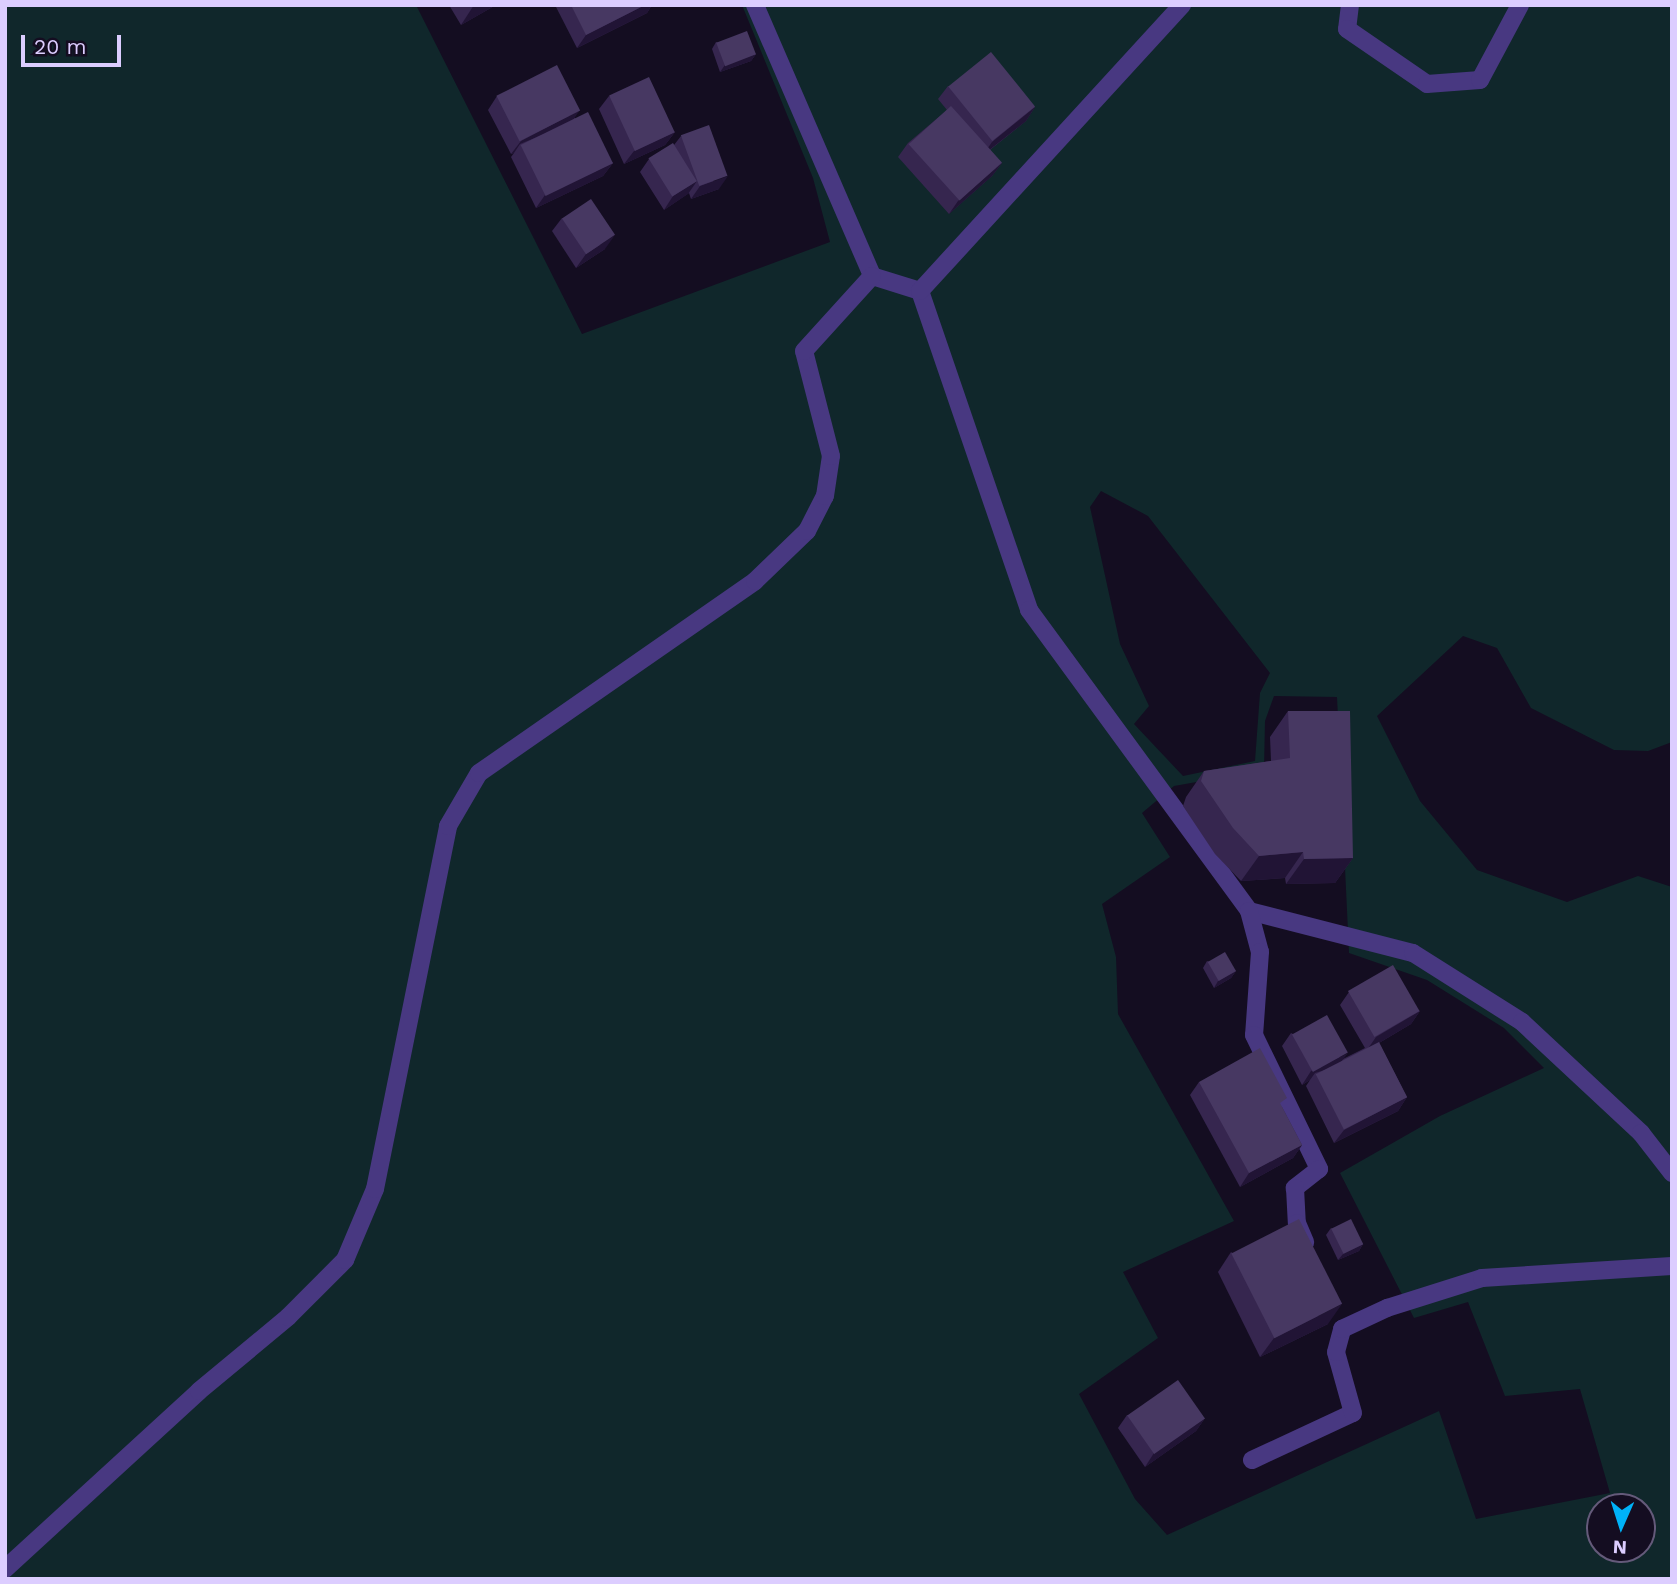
<!DOCTYPE html>
<style>
body{margin:0}
#map{position:relative;width:1677px;height:1584px;overflow:hidden;background:#140d21;font-family:"Work Sans",sans-serif}
div>[style]{position:absolute}
.green>*{inset:0;background:#10272b}
.minor>*{height:18px;margin:-9px;padding:0 9px;transform-origin:9px;border-radius:9px;background:#483881}
.wall>*{inset:0;background:#36264f}
.shaded-wall>*{inset:0;background:#211435}
.building>*{inset:0;background:#473862;transform-origin:0 0}
span{translate:-50% -50%;white-space:nowrap;text-align:center;line-height:1.15;-webkit-text-stroke:7px #140d21;paint-order:stroke}
.frame{position:absolute;inset:0;border:7px solid #dccdff;pointer-events:none}
.north{position:absolute;left:1586px;top:1493px;width:70px;height:70px;box-sizing:border-box;background:#140d21;border:2px solid #645a7a;border-radius:50%;rotate:183deg;font-size:19px;font-weight:700;line-height:28px;text-align:center;color:#dccdff}
.north::after{content:'';display:block;margin:auto;width:24px;height:32px;background:#00b2f8;clip-path:polygon(50% 0,100% 100%,50% 72%,0 100%)}
.scale{position:absolute;left:21px;top:35px;width:100px;height:32px;box-sizing:border-box;border:4px solid #dccdff;border-top:0;padding-left:9px;font-size:21px;line-height:24px;white-space:nowrap;color:#dccdff;-webkit-text-stroke:5px #140d21;paint-order:stroke}
</style>
<div id="map">
<div class="green">
<i style="clip-path:polygon(evenodd,5px 5px,416px 5px,582px 334px,830px 242px,813px 178px,742px 5px,1672px 5px,1672px 742px,1648px 751px,1614px 750px,1531px 708px,1497px 648px,1463px 636px,1377px 716px,1420px 801px,1477px 870px,1567px 902px,1638px 876px,1672px 887px,1672px 1579px,5px 1579px,5px 5px,1101px 491px,1148px 516px,1270px 673px,1260px 693px,1255px 761px,1183px 776px,1134px 724px,1149px 706px,1120px 644px,1090px 507px,1101px 491px,5px 5px,1274px 696px,1337px 697px,1349px 953px,1427px 980px,1504px 1028px,1544px 1068px,1440px 1116px,1340px 1173px,1414px 1318px,1468px 1302px,1505px 1396px,1580px 1389px,1610px 1493px,1476px 1519px,1439px 1411px,1167px 1535px,1135px 1499px,1079px 1394px,1158px 1338px,1123px 1272px,1234px 1221px,1118px 1014px,1116px 957px,1102px 904px,1170px 857px,1142px 813px,1174px 786px,1264px 770px,1265px 721px,1274px 696px,5px 5px,1600px 1507px,1642px 1507px,1642px 1549px,1600px 1549px,1600px 1507px)"></i>
</div>
<div class="minor">
<i style="left:755px;top:5px;width:295px;rotate:66.6deg"></i>
<i style="left:872px;top:276px;width:50px;rotate:17.4deg"></i>
<i style="left:920px;top:291px;width:337px;rotate:71.1deg"></i>
<i style="left:1029px;top:610px;width:373px;rotate:53.8deg"></i>
<i style="left:1249px;top:911px;width:169px;rotate:14.4deg"></i>
<i style="left:1413px;top:953px;width:129px;rotate:32.3deg"></i>
<i style="left:1522px;top:1022px;width:163px;rotate:43deg"></i>
<i style="left:1641px;top:1133px;width:51px;rotate:52.2deg"></i>
<i style="left:1350px;top:5px;width:24px;rotate:97deg"></i>
<i style="left:1347px;top:29px;width:97px;rotate:34.5deg"></i>
<i style="left:1427px;top:84px;width:53px;rotate:-4.3deg"></i>
<i style="left:1480px;top:80px;width:85px;rotate:-61.9deg"></i>
<i style="left:920px;top:291px;width:388px;rotate:-47.5deg"></i>
<i style="left:1249px;top:911px;width:42px;rotate:75deg"></i>
<i style="left:1260px;top:952px;width:83px;rotate:94.1deg"></i>
<i style="left:1254px;top:1035px;width:149px;rotate:64.1deg"></i>
<i style="left:1319px;top:1169px;width:31px;rotate:142deg"></i>
<i style="left:1295px;top:1188px;width:35px;rotate:87deg"></i>
<i style="left:1297px;top:1223px;width:21px;rotate:67deg"></i>
<i style="left:1252px;top:1460px;width:111px;rotate:-25deg"></i>
<i style="left:1353px;top:1413px;width:63px;rotate:-105.6deg"></i>
<i style="left:1336px;top:1352px;width:24px;rotate:-75deg"></i>
<i style="left:1342px;top:1329px;width:50px;rotate:-25deg"></i>
<i style="left:1387px;top:1308px;width:100px;rotate:-17.5deg"></i>
<i style="left:1482px;top:1278px;width:190px;rotate:-3.6deg"></i>
<i style="left:5px;top:1569px;width:263px;rotate:-42.5deg"></i>
<i style="left:199px;top:1391px;width:116px;rotate:-39.7deg"></i>
<i style="left:288px;top:1317px;width:81px;rotate:-45deg"></i>
<i style="left:345px;top:1260px;width:77px;rotate:-67.1deg"></i>
<i style="left:375px;top:1189px;width:370px;rotate:-78.6deg"></i>
<i style="left:448px;top:826px;width:61px;rotate:-59.7deg"></i>
<i style="left:479px;top:773px;width:336px;rotate:-34.8deg"></i>
<i style="left:755px;top:581px;width:72px;rotate:-43.9deg"></i>
<i style="left:807px;top:531px;width:39px;rotate:-63deg"></i>
<i style="left:825px;top:496px;width:40px;rotate:-81.5deg"></i>
<i style="left:831px;top:456px;width:108px;rotate:-104.4deg"></i>
<i style="left:804px;top:351px;width:101px;rotate:-47.8deg"></i>
</div>
<div class="wall">
<i style="clip-path:polygon(449px 5px,496px 5px,461px 25px)"></i>
<i style="clip-path:polygon(555px 5px,652px 5px,647px 13px,577px 48px)"></i>
<i style="clip-path:polygon(716px 42px,756px 54px,751px 61px,720px 72px,712px 49px)"></i>
<i style="clip-path:polygon(948px 86px,1035px 107px,1026px 121px,990px 150px,1002px 163px,992px 176px,949px 214px,898px 157px,908px 143px,947px 110px,938px 99px)"></i>
<i style="clip-path:polygon(497px 96px,575px 118px,613px 163px,603px 176px,536px 208px,511px 157px,514px 153px,511px 154px,488px 110px)"></i>
<i style="clip-path:polygon(609px 96px,675px 132px,665px 145px,624px 164px,599px 109px)"></i>
<i style="clip-path:polygon(681px 136px,719px 189px,691px 199px,689px 193px,664px 210px,640px 172px,649px 159px,674px 145px)"></i>
<i style="clip-path:polygon(562px 218px,605px 249px,576px 268px,552px 231px)"></i>
<i style="clip-path:polygon(1288px 711px,1353px 858px,1335px 883px,1286px 884px,1285px 878px,1241px 881px,1215px 854px,1183px 806px,1186px 797px,1204px 771px,1271px 761px,1270px 737px)"></i>
<i style="clip-path:polygon(1207px 961px,1236px 971px,1231px 978px,1214px 988px,1203px 968px)"></i>
<i style="clip-path:polygon(1349px 992px,1420px 1011px,1411px 1024px,1379px 1043px,1407px 1097px,1398px 1111px,1334px 1143px,1306px 1086px,1310px 1080px,1302px 1085px,1282px 1046px,1291px 1033px,1343px 1059px,1365px 1048px,1340px 1005px)"></i>
<i style="clip-path:polygon(1199px 1082px,1282px 1107px,1302px 1145px,1293px 1158px,1240px 1187px,1190px 1095px)"></i>
<i style="clip-path:polygon(1331px 1228px,1363px 1244px,1359px 1251px,1338px 1260px,1326px 1235px)"></i>
<i style="clip-path:polygon(1231px 1252px,1328px 1324px,1260px 1357px,1218px 1272px)"></i>
<i style="clip-path:polygon(1127px 1415px,1205px 1418px,1196px 1431px,1145px 1467px,1118px 1428px)"></i>
</div>
<div class="shaded-wall">
<i style="clip-path:polygon(474px 5px,496px 5px,461px 25px)"></i>
<i style="clip-path:polygon(645px 5px,652px 5px,647px 13px,577px 48px,586px 35px)"></i>
<i style="clip-path:polygon(756px 54px,751px 61px,720px 72px,725px 65px)"></i>
<i style="clip-path:polygon(1035px 107px,1026px 121px,983px 155px,992px 142px)"></i>
<i style="clip-path:polygon(580px 110px,571px 123px,520px 144px,514px 153px,511px 154px,521px 141px)"></i>
<i style="clip-path:polygon(675px 132px,665px 145px,624px 164px,634px 151px)"></i>
<i style="clip-path:polygon(613px 163px,603px 176px,536px 208px,545px 195px)"></i>
<i style="clip-path:polygon(1002px 163px,992px 176px,949px 214px,958px 201px)"></i>
<i style="clip-path:polygon(728px 176px,719px 189px,691px 199px,700px 186px)"></i>
<i style="clip-path:polygon(697px 181px,688px 194px,664px 210px,673px 196px)"></i>
<i style="clip-path:polygon(615px 235px,605px 249px,576px 268px,586px 254px)"></i>
<i style="clip-path:polygon(1303px 852px,1285px 878px,1241px 881px,1259px 856px)"></i>
<i style="clip-path:polygon(1353px 858px,1335px 883px,1286px 884px,1304px 859px)"></i>
<i style="clip-path:polygon(1236px 971px,1231px 978px,1214px 988px,1218px 981px)"></i>
<i style="clip-path:polygon(1420px 1011px,1411px 1024px,1367px 1050px,1376px 1037px)"></i>
<i style="clip-path:polygon(1348px 1053px,1338px 1066px,1315px 1073px,1310px 1080px,1302px 1085px,1311px 1071px)"></i>
<i style="clip-path:polygon(1407px 1097px,1398px 1111px,1334px 1143px,1344px 1130px)"></i>
<i style="clip-path:polygon(1302px 1145px,1293px 1158px,1240px 1187px,1249px 1173px)"></i>
<i style="clip-path:polygon(1363px 1244px,1359px 1251px,1338px 1260px,1343px 1254px)"></i>
<i style="clip-path:polygon(1342px 1304px,1328px 1324px,1260px 1357px,1274px 1338px)"></i>
<i style="clip-path:polygon(1205px 1418px,1196px 1431px,1145px 1467px,1154px 1453px)"></i>
</div>
<div class="building">
<i style="clip-path:polygon(571px 5px,645px 5px,586px 35px)"></i>
<i style="left:747px;top:31px;width:25px;height:33px;rotate:69deg"></i>
<i style="left:991px;top:52px;width:70px;height:55px;rotate:51deg"></i>
<i style="left:557px;top:65px;width:51px;height:68px;rotate:63deg"></i>
<i style="left:649px;top:77px;width:61px;height:44px;rotate:65deg"></i>
<i style="left:951px;top:106px;width:76px;height:57px;rotate:48deg"></i>
<i style="left:588px;top:112px;width:57px;height:75px;rotate:64deg"></i>
<i style="left:709px;top:125px;width:54px;height:30px;rotate:70deg"></i>
<i style="left:673px;top:143px;width:45px;height:29px;rotate:58deg"></i>
<i style="left:591px;top:199px;width:43px;height:35px;rotate:56deg"></i>
<i style="clip-path:polygon(1288px 711px,1350px 711px,1353px 858px,1304px 859px,1303px 852px,1259px 856px,1233px 828px,1201px 781px,1204px 771px,1290px 758px)"></i>
<i style="left:1225px;top:952px;width:22px;height:20px;rotate:60deg"></i>
<i style="left:1393px;top:965px;width:53px;height:52px;rotate:60deg"></i>
<i style="left:1327px;top:1015px;width:43px;height:40px;rotate:61deg"></i>
<i style="left:1379px;top:1042px;width:62px;height:71px;rotate:63deg"></i>
<i style="clip-path:polygon(1260px 1048px,1287px 1098px,1280px 1103px,1302px 1145px,1249px 1173px,1199px 1082px)"></i>
<i style="left:1299px;top:1219px;width:95px;height:76px;rotate:63deg"></i>
<i style="left:1351px;top:1219px;width:28px;height:22px;rotate:64deg"></i>
<i style="left:1178px;top:1380px;width:47px;height:62px;rotate:55deg"></i>
</div>
<div class="frame"></div>
<div class="north">N</div>
<div class="scale">20 m</div>
</div>
